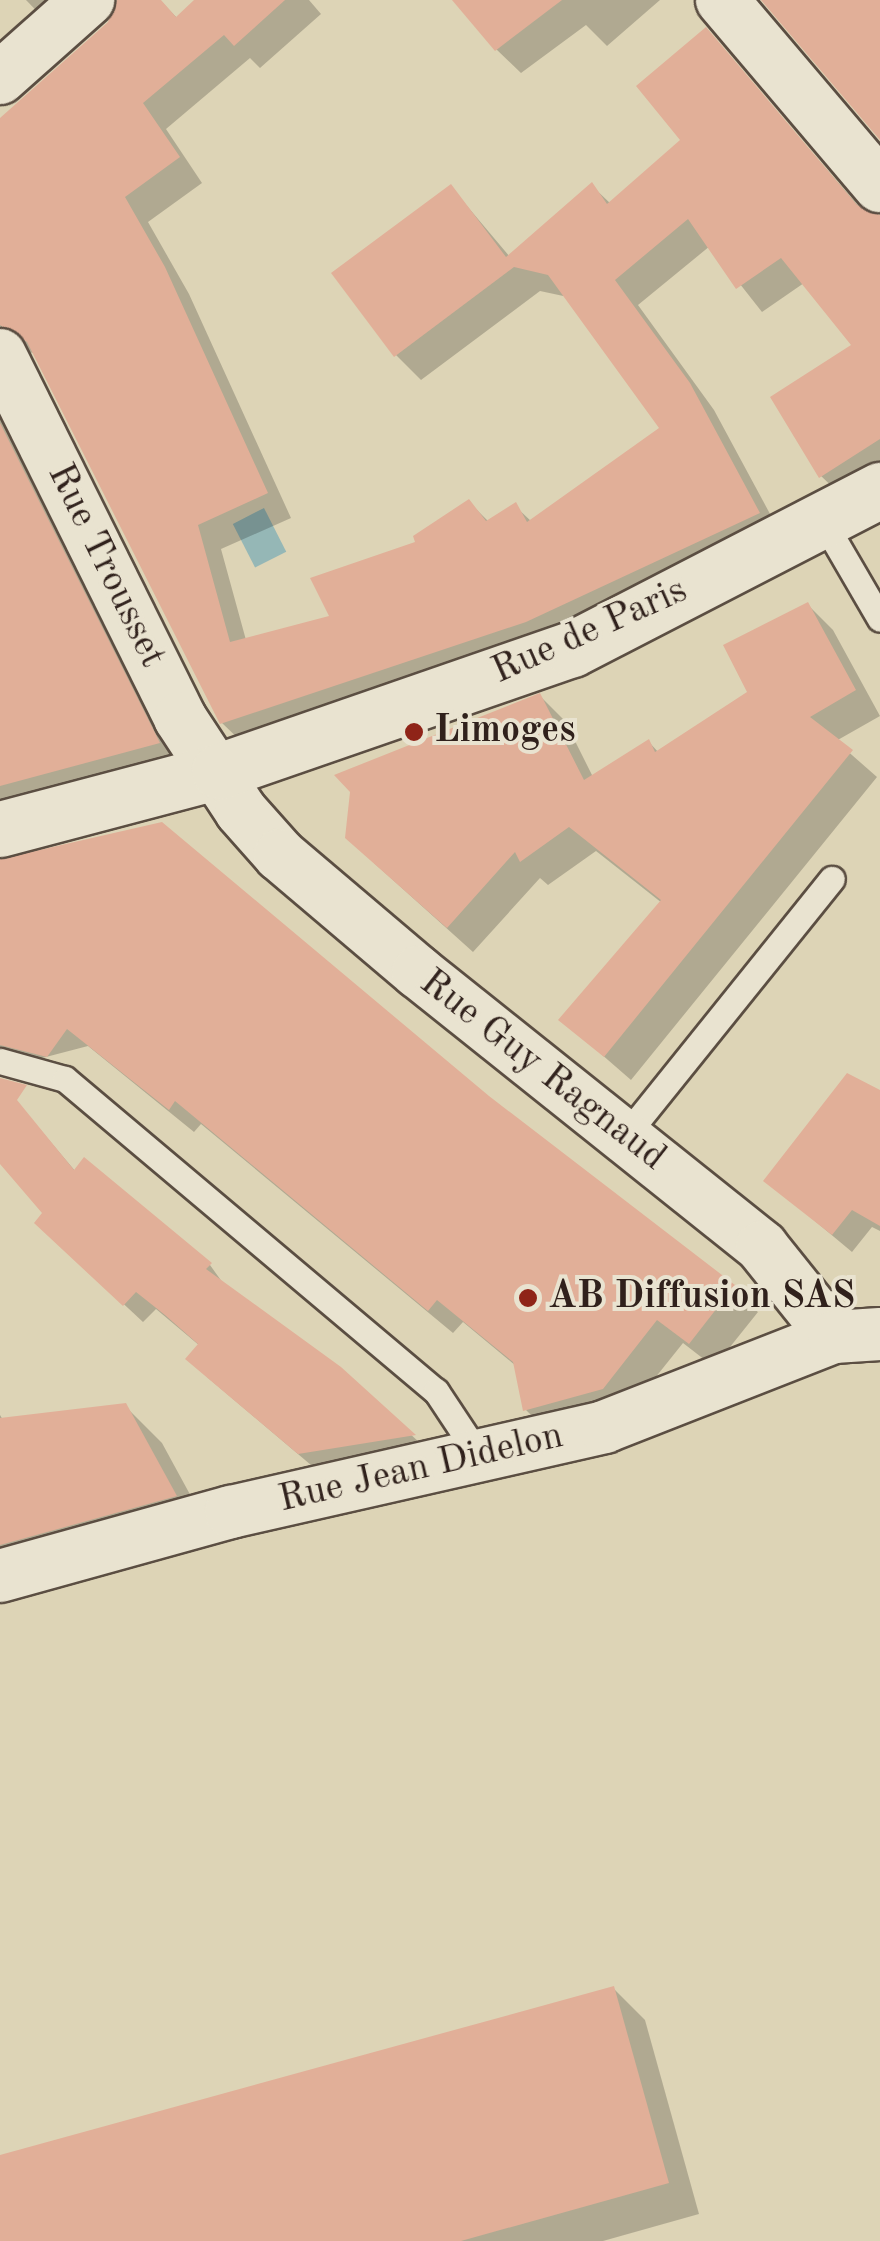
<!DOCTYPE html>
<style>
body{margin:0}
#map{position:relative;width:880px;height:2241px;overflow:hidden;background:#ddd4b6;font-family:"Old Standard TT",serif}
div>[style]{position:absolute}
.water>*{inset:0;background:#95b7b6;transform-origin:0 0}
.shadow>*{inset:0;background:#0003}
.building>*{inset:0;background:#e1af98}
.roads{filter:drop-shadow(2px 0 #5b4e42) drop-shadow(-2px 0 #5b4e42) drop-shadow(0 2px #5b4e42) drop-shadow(0 -2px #5b4e42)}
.service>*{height:25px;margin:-12.5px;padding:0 12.5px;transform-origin:12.5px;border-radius:12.5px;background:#e9e3d0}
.minor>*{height:52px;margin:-26px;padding:0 26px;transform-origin:26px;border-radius:26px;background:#e9e3d0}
.tertiary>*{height:55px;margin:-27.5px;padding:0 27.5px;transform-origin:27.5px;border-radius:27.5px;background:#e9e3d0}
.dots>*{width:28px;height:28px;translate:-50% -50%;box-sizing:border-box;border:5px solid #e9e3d0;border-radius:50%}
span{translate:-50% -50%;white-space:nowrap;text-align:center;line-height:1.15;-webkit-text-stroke:8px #e9e3d0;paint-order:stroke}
.street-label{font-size:38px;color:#30211c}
.poi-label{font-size:38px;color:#30211c;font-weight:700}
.left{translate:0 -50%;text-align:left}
</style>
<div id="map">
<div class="water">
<i style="left:264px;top:508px;width:49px;height:35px;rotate:63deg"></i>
</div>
<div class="shadow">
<i style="clip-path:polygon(26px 0,76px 0,52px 27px)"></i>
<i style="clip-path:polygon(138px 0,160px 0,178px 19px,199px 0,309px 0,321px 14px,260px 68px,250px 58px,166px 129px,202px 183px,148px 222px,189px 294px,291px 518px,221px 549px,246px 640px,333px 618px,469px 502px,489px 522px,515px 506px,532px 522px,662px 428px,568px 297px,540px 291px,421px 380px,396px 355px,451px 187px,510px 257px,591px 185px,611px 204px,683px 140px,705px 30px,862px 210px,880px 216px,880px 478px,845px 499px,820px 475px,855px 346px,804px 283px,762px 312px,710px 246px,638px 305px,714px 410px,783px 538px,247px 747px,222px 723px,35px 353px,13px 351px,0 363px,0 121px)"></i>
<i style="clip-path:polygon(485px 0,660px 0,607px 46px,586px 25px,521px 73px,496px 49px)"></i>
<i style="clip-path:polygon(0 402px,183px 767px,0 817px)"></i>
<i style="clip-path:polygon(808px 605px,833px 630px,880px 716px,836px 741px,877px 777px,631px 1080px,562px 1020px,662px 903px,596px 851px,548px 885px,540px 878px,473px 952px,374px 863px,540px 696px,565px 721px,593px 777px,649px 742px,659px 753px,750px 693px)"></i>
<i style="clip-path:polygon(0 860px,487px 1098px,758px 1312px,714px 1367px,683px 1343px,627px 1413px,550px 1434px,526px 1410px,516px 1366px,463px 1322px,453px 1333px,201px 1124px,194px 1132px,88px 1046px,0 1069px)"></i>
<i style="clip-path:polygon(0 1082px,76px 1172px,84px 1161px,210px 1265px,225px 1286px,339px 1369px,431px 1453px,318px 1471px,207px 1377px,200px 1346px,156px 1309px,143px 1322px,56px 1241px,45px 1213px,0 1160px)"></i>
<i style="clip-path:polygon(880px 1093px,880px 1231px,872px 1227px,852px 1252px,767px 1181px)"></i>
<i style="clip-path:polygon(125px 1406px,162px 1443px,211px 1533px,0 1588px,0 1415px,3px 1420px)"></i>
<i style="clip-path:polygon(614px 1989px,645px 2020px,699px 2214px,603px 2241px,0 2241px,0 2158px)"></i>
</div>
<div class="building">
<i style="clip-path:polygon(117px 0,161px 0,176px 17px,194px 0,285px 0,234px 46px,224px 35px,143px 103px,180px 157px,125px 197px,165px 267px,268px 493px,198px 525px,230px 642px,329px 616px,310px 578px,415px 542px,413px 536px,469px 499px,486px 521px,516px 502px,527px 522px,659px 428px,548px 275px,514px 267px,394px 357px,331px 273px,451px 184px,506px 257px,592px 182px,607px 204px,680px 140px,636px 86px,706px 27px,857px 205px,880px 215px,880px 439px,819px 478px,770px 397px,851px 345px,781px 258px,736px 289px,688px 219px,615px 280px,690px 383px,760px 513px,526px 622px,220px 724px,27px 342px,0 325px,0 118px,108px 22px)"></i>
<i style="clip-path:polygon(452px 0,562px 0,495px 51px)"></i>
<i style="clip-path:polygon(761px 0,880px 0,880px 140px)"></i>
<i style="clip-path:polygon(0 423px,160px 743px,0 786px)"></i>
<i style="clip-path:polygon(808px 602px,856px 690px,810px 717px,853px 750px,604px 1057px,558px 1020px,661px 900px,569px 827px,520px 862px,515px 852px,447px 928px,345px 838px,350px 792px,334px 775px,540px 693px,584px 780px,649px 739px,655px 752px,747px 692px,723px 645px)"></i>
<i style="clip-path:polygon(162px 822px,489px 1096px,735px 1285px,689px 1344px,657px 1320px,603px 1389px,523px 1411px,513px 1362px,437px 1300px,428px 1311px,175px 1101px,169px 1110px,67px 1029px,47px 1057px,0 1045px,0 859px)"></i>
<i style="clip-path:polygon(847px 1073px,880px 1090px,880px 1226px,852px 1210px,832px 1235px,763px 1181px)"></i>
<i style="clip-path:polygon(0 1078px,27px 1085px,17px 1100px,74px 1170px,84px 1157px,212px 1263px,206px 1269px,341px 1367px,416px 1435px,298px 1454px,185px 1359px,198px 1344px,165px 1315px,136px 1292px,123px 1306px,34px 1223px,42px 1213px,0 1164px)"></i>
<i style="clip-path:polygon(126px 1403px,177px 1496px,0 1545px,0 1418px)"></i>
<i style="clip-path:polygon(614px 1986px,669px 2183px,461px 2241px,0 2241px,0 2155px)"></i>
</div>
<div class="roads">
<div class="service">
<i style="left:823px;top:521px;width:113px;rotate:59.8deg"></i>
<i style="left:0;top:1061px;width:67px;rotate:15.5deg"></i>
<i style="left:65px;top:1079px;width:485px;rotate:40.1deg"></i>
<i style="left:436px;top:1391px;width:78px;rotate:56.5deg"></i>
<i style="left:625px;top:1136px;width:330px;rotate:-51.2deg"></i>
</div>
<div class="minor">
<i style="left:722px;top:0;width:244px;rotate:49.7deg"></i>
<i style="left:0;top:78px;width:118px;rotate:-41.6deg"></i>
<i style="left:0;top:355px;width:405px;rotate:63.6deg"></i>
<i style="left:180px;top:718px;width:111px;rotate:56.7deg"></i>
<i style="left:241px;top:811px;width:59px;rotate:48.4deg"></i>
<i style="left:280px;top:855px;width:181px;rotate:40.3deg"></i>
<i style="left:418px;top:972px;width:440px;rotate:38.6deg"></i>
<i style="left:762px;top:1247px;width:115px;rotate:51.3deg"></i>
<i style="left:0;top:1576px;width:240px;rotate:-15.5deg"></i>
<i style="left:231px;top:1512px;width:383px;rotate:-12.8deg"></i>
<i style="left:604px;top:1427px;width:247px;rotate:-21.4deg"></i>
<i style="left:834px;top:1337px;width:46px;rotate:-3.7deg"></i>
</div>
<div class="tertiary">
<i style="left:0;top:829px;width:227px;rotate:-14.8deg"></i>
<i style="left:219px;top:771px;width:373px;rotate:-19.1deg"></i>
<i style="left:572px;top:649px;width:347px;rotate:-27.3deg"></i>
</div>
</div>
<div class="dots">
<i style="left:414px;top:732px;background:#8f2418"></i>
<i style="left:528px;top:1298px;background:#8f2418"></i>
</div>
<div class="street-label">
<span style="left:105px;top:566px;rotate:64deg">Rue Trousset</span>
<span style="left:590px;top:632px;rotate:-24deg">Rue de Paris</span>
<span style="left:542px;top:1071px;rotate:38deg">Rue Guy Ragnaud</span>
<span style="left:421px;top:1469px;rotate:-13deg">Rue Jean Didelon</span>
</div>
<div class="poi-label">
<span class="left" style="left:434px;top:732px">Limoges</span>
<span class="left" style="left:548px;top:1298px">AB Diffusion SAS</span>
</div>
</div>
